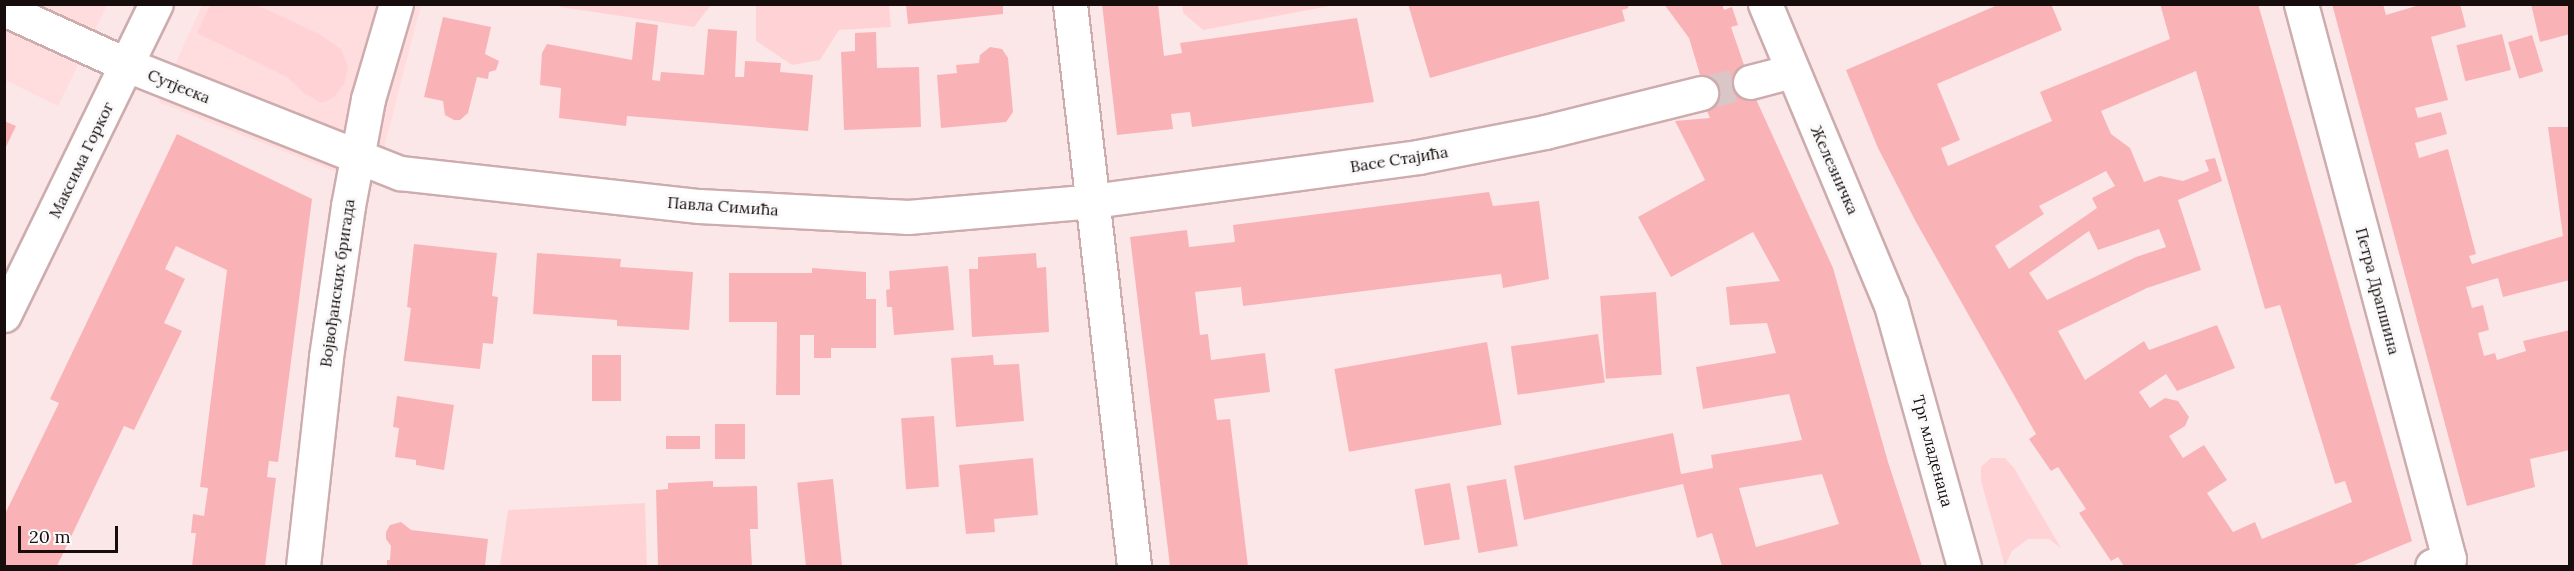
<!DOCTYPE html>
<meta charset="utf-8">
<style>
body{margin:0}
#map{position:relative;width:2574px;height:571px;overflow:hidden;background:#fce7e8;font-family:Lora,serif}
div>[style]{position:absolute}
.built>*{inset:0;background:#ffdcdd}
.green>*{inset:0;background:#ffd3d5}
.building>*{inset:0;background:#f9b3b7;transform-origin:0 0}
.street-tunnel>*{height:33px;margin-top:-16.5px;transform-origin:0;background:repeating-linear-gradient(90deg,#dac6c7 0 33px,transparent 0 49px)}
.roads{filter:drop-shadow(2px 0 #cdacae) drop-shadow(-2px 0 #cdacae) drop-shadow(0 2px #cdacae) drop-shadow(0 -2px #cdacae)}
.street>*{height:33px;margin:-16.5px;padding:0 16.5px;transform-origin:16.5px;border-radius:16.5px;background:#fff}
.secondary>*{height:33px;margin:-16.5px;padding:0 16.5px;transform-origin:16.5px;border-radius:16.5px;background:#fff}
span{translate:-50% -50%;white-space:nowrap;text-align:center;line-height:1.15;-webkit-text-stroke:6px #fafafa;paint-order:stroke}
.street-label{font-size:16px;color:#180d0d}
.frame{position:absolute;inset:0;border:6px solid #180d0d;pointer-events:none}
.scale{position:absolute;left:18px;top:526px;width:100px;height:27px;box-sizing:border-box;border:3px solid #180d0d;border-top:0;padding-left:8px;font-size:18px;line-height:21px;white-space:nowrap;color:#180d0d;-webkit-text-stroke:4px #fafafa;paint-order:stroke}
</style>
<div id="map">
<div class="built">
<i style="clip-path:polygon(4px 5px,107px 5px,58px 106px,5px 80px)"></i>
<i style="clip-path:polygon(202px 5px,421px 5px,374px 187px,158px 102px)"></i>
</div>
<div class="green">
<i style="clip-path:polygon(211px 4px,257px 5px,319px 34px,341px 49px,348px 67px,344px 84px,334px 97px,322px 103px,304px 93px,287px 77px,197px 33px)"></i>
<i style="clip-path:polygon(561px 5px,561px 4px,711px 5px,694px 27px,560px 7px)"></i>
<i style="clip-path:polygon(756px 5px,889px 5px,891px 27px,839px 30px,820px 60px,792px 65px,756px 41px)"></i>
<i style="clip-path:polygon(1182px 5px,1335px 4px,1335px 5px,1203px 30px,1183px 13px)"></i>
<i style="clip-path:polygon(1991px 458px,2005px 458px,2014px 468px,2061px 548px,2049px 539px,2028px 539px,2012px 551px,2005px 566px,1981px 481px,1981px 467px)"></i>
<i style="clip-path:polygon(645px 503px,647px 566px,500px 566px,508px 510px)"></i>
</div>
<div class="building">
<i style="clip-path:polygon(906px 4px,1003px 4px,1003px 14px,908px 24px)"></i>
<i style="clip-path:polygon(1102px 4px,1158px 4px,1164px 56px,1182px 53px,1180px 43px,1357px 18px,1374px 102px,1192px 127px,1190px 112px,1171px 114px,1173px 129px,1117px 135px)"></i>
<i style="clip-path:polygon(1408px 4px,1629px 4px,1628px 8px,1622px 10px,1625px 21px,1430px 78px)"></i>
<i style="clip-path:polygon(evenodd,1664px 4px,1722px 4px,1724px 10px,1732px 7px,1738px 25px,1731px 27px,1755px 97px,1833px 268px,1888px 462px,1922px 566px,1722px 566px,1712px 533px,1697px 538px,1683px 484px,1524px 520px,1514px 466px,1673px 433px,1681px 474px,1713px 468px,1711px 455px,1802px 440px,1789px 394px,1703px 409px,1696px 367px,1776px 353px,1767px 323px,1730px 325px,1726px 287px,1780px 281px,1753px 232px,1671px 277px,1638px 217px,1705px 180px,1675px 121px,1710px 118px,1705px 106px,1699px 71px,1689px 38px,1664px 4px,1822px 474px,1839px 524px,1756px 547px,1739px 488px,1822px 474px)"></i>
<i style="clip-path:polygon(evenodd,2000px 4px,2051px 4px,2062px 30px,1937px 84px,1960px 140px,1941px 148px,1948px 166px,2052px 121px,2040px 92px,2170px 39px,2160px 4px,2258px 4px,2412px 541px,2352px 566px,2124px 566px,2118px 557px,2111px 561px,2079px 513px,2086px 509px,2058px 467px,2051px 471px,2029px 439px,2036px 434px,1916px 222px,1878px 148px,1846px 70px,2000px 4px,2196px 71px,2265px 309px,2280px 305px,2335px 484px,2345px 481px,2352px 502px,2262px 539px,2255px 522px,2233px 532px,2207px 493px,2227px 480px,2204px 445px,2183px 458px,2169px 436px,2185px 426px,2189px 417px,2178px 401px,2165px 398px,2150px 408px,2139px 392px,2166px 374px,2177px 391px,2235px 368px,2217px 325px,2149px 350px,2144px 341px,2085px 380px,2058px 331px,2147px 288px,2201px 270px,2178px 200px,2222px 181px,2215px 158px,2205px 160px,2209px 171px,2183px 181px,2160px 176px,2144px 182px,2130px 148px,2111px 134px,2101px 111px,2196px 71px,2000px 4px,2106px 171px,2115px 186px,2092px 198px,2097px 208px,2009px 269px,1995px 246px,2044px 214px,2039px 206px,2106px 171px,2000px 4px,2159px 229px,2166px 247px,2136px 257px,2047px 300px,2029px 273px,2089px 231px,2098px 250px,2159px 229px)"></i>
<i style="clip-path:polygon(2332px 4px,2383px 4px,2386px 15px,2423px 4px,2460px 4px,2466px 27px,2431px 37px,2448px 100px,2415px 108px,2418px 118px,2441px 112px,2447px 134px,2415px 143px,2419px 158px,2448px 149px,2476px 254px,2469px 256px,2472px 264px,2563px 236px,2548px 127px,2570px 127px,2570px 280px,2503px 297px,2498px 278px,2466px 287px,2472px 308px,2483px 305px,2489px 330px,2478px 333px,2484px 356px,2495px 353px,2497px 360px,2526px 351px,2523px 341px,2570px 330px,2570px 450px,2530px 459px,2535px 487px,2467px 506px)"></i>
<i style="clip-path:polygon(2531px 4px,2570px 4px,2570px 34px,2540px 42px)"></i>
<i style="clip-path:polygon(443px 17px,491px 27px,485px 54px,499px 61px,496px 70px,489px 72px,488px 79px,477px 77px,468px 113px,460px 120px,454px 120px,445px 115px,443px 101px,424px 97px)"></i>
<i style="clip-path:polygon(636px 22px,658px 25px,652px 80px,660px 81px,661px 72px,704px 75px,708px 29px,737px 31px,735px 77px,744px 77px,745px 61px,781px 63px,780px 72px,813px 75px,808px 131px,627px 116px,626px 126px,559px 118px,561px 88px,540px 85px,542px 53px,547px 44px,632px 60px)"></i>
<i style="clip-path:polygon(876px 32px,877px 68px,919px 67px,921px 127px,844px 130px,841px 52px,855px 51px,855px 33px)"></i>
<i style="left:2502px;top:34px;width:37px;height:47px;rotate:76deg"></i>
<i style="left:2532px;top:35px;width:38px;height:25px;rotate:73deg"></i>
<i style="clip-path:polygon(990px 47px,1002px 49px,1008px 58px,1013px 112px,1006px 122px,941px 128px,937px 75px,957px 73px,956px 65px,979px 63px,980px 55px)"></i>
<i style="clip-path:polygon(4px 121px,16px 126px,4px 151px)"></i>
<i style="clip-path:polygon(177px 134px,312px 199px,278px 462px,269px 461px,267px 477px,276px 478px,265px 566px,192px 566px,196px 533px,191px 533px,193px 514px,204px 516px,208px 488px,200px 487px,227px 270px,176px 246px,165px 269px,185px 279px,164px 323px,182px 331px,134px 430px,124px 426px,57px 566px,4px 566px,4px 516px,59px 403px,50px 399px)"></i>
<i style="clip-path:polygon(1489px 192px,1493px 206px,1539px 201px,1549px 279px,1503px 288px,1501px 274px,1243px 306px,1241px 287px,1195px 292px,1200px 335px,1208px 334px,1211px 360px,1265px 353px,1270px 392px,1214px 399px,1217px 420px,1230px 419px,1248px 566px,1170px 566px,1130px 237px,1187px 230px,1189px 247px,1235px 242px,1233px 225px)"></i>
<i style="clip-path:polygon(414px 244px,497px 253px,492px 296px,498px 297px,493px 344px,483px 343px,480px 369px,404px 361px,411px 308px,407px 307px)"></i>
<i style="clip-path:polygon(537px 253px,621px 259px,620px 267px,693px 272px,689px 330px,617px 326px,617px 320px,533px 314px)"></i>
<i style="clip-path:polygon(1036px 253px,1037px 268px,1046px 267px,1049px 332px,972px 337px,969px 269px,978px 269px,978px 257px)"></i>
<i style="clip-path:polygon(948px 266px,954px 330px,894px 335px,892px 307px,887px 307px,886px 290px,890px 289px,889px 271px)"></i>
<i style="clip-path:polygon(812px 268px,866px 272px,866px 299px,876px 299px,876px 348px,831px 348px,831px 358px,814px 358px,814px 335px,800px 335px,800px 395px,776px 395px,777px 322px,729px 322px,729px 273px,812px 273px)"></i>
<i style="left:1656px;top:292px;width:83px;height:56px;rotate:86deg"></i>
<i style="left:1598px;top:334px;width:49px;height:88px;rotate:82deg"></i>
<i style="left:1487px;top:342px;width:84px;height:155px;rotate:80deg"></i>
<i style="left:592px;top:355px;width:29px;height:46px"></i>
<i style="clip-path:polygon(993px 355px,994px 365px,1019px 364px,1024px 421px,956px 427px,951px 358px)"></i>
<i style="clip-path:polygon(397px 396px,454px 405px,444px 470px,416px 465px,416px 460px,395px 457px,399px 428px,393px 427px)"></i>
<i style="left:934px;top:416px;width:71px;height:33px;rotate:86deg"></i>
<i style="left:715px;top:424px;width:30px;height:35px"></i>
<i style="left:666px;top:436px;width:34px;height:13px"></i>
<i style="clip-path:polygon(1033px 458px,1038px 515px,994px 519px,995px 532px,966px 534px,959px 465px)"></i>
<i style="left:833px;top:479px;width:87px;height:36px;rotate:84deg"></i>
<i style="left:1506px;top:479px;width:68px;height:40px;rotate:80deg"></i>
<i style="clip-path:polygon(713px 481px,713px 487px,757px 486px,758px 529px,750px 529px,752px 566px,658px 566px,656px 490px,668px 489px,668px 483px)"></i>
<i style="left:1450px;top:483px;width:57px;height:36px;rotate:80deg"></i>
<i style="clip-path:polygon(401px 522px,411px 530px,488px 539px,485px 566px,387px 566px,387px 560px,390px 560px,391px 546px,386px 539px,386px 532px,390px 525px)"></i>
</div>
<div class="street-tunnel">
<i style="left:1701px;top:93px;width:50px;rotate:-12.7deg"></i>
</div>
<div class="roads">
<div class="street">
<i style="left:1070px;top:4px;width:566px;rotate:83.5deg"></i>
<i style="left:1765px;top:4px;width:326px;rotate:67.3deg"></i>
<i style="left:1891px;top:305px;width:271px;rotate:74.4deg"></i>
<i style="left:2301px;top:4px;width:574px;rotate:75.07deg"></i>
<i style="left:2449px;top:559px;width:18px;rotate:158deg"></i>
<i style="left:4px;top:9px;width:135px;rotate:24.5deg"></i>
<i style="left:127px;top:65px;width:294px;rotate:21.6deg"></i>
<i style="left:400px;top:173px;width:301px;rotate:6.3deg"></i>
<i style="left:699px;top:206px;width:209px;rotate:3deg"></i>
<i style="left:908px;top:217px;width:186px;rotate:-4.9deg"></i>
<i style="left:1093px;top:201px;width:328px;rotate:-7.7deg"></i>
<i style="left:1418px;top:157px;width:129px;rotate:-11.1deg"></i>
<i style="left:1545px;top:132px;width:161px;rotate:-14deg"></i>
<i style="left:1750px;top:82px;width:43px;rotate:-14.7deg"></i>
<i style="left:303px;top:566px;width:210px;rotate:-83.7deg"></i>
<i style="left:326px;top:357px;width:153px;rotate:-81.7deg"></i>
<i style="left:348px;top:206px;width:109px;rotate:-79.4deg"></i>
<i style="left:368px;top:99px;width:99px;rotate:-73.6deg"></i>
</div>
<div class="secondary">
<i style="left:4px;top:315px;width:346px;rotate:-64deg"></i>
</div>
</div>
<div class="street-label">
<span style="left:179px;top:86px;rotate:22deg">Сутјеска</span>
<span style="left:1399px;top:159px;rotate:-9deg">Васе Стајића</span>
<span style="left:81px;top:160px;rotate:-64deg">Максима Горког</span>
<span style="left:1835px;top:170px;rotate:66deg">Железничка</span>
<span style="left:723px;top:206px;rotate:4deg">Павла Симића</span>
<span style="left:337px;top:283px;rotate:-82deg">Војвођанских бригада</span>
<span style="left:2378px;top:291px;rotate:75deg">Петра Драпшина</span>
<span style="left:1933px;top:451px;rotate:75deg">Трг младенаца</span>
</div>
<div class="frame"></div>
<div class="scale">20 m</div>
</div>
